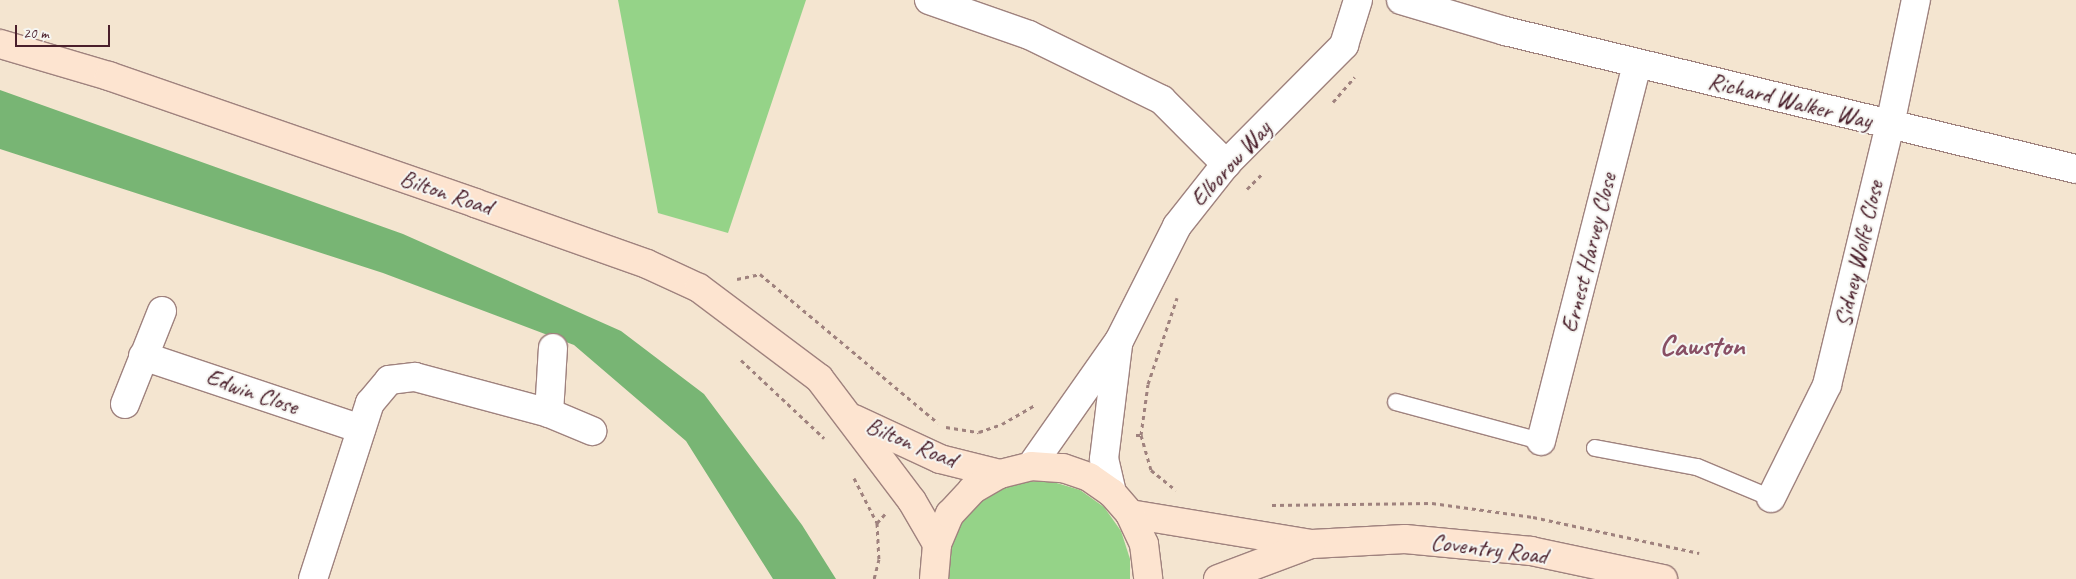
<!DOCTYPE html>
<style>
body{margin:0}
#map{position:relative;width:2076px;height:579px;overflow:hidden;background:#f4e5d0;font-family:Caveat,sans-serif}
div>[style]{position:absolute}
.green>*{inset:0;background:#95d388}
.forest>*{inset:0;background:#78b574}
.path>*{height:3px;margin-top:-1.5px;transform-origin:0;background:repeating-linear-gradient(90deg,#9f827e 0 4px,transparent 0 8px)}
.roads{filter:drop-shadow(1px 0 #9f827e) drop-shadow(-1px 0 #9f827e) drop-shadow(0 1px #9f827e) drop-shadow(0 -1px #9f827e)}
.lane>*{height:16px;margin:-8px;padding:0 8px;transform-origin:8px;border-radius:8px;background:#fff}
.street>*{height:28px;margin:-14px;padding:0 14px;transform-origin:14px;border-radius:14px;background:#fff}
.secondary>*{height:28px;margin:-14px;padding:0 14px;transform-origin:14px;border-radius:14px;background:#fde4d0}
span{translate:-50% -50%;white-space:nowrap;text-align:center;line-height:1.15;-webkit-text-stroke:4px #f6f6f2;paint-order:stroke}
.street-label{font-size:24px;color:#4a1f2b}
.district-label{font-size:29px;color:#884f64;font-weight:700}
.scale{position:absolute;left:15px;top:25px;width:95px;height:22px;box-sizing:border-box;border:2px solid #4a1f2b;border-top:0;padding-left:6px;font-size:15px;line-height:18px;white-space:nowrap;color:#4a1f2b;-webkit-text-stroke:4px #f6f6f2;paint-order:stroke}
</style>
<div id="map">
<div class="green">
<i style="clip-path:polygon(618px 0,806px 0,728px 233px,658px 213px)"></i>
<i style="clip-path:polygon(1050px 481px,1080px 490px,1104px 507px,1121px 531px,1130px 559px,1130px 579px,948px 579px,952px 541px,967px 514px,990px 493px,1019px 482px)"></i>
</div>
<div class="forest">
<i style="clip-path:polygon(0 90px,403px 234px,621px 331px,704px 394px,802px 525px,836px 579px,773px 579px,686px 441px,574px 345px,383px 273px,0 149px)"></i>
</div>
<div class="path">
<i style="left:1333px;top:102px;width:33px;rotate:-49deg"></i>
<i style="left:1247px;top:189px;width:21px;rotate:-45deg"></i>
<i style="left:737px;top:279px;width:24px;rotate:-12deg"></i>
<i style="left:760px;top:274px;width:232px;rotate:39.9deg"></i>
<i style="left:741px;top:360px;width:114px;rotate:43.2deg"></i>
<i style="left:946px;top:427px;width:33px;rotate:9deg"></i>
<i style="left:979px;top:432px;width:24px;rotate:-19deg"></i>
<i style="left:1002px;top:424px;width:38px;rotate:-30deg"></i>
<i style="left:1136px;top:435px;width:5px"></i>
<i style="left:1141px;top:435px;width:36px;rotate:74deg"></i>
<i style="left:1151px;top:470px;width:32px;rotate:39deg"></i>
<i style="left:1141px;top:435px;width:51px;rotate:-82.2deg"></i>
<i style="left:1148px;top:384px;width:91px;rotate:-71.4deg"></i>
<i style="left:854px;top:478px;width:51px;rotate:62.9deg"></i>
<i style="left:877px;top:523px;width:36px;rotate:87deg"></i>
<i style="left:879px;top:559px;width:21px;rotate:104deg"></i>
<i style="left:1272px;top:505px;width:160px;rotate:-0.7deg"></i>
<i style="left:1432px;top:503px;width:102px;rotate:7.9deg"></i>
<i style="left:1533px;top:517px;width:170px;rotate:12.2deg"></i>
<i style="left:877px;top:523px;width:12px;rotate:-48deg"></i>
</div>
<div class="roads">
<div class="lane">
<i style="left:1396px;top:402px;width:150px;rotate:15.1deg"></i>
<i style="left:1595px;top:448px;width:104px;rotate:10.6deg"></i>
<i style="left:1697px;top:467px;width:80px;rotate:22.7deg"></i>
</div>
<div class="street">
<i style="left:929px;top:0;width:106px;rotate:19.3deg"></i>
<i style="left:1029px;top:35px;width:148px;rotate:26deg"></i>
<i style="left:1162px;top:100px;width:91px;rotate:45deg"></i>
<i style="left:1401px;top:0;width:109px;rotate:16.6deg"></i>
<i style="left:1505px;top:31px;width:587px;rotate:13.59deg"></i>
<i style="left:143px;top:356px;width:230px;rotate:18.5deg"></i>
<i style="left:125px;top:404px;width:100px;rotate:-68.3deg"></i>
<i style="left:549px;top:413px;width:65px;rotate:-86.5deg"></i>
<i style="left:1541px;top:441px;width:389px;rotate:-75.7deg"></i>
<i style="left:1031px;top:466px;width:153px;rotate:-54.9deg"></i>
<i style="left:1119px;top:341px;width:129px;rotate:-63.2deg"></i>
<i style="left:1177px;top:226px;width:79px;rotate:-51.7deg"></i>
<i style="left:1226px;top:164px;width:168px;rotate:-45.2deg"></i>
<i style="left:1344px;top:45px;width:47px;rotate:-72.7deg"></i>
<i style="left:1112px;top:493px;width:35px;rotate:-103deg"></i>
<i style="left:1104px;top:459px;width:115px;rotate:-83deg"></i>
<i style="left:1771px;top:498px;width:126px;rotate:-63.6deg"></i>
<i style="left:1827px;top:385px;width:268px;rotate:-76.4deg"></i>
<i style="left:1890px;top:125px;width:128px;rotate:-78.3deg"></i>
<i style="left:313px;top:579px;width:185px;rotate:-72.1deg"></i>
<i style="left:370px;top:403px;width:30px;rotate:-50deg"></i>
<i style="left:389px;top:380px;width:26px;rotate:-7deg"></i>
<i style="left:415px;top:377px;width:139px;rotate:15deg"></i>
<i style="left:549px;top:413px;width:47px;rotate:22.7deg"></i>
</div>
<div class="secondary">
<i style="left:0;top:44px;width:114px;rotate:16.4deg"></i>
<i style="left:109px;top:76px;width:387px;rotate:19.1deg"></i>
<i style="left:475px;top:203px;width:182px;rotate:19.5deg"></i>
<i style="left:647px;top:264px;width:57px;rotate:24.8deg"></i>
<i style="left:699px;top:288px;width:150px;rotate:36.9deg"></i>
<i style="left:819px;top:378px;width:154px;rotate:52.9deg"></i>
<i style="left:912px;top:501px;width:50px;rotate:59.8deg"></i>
<i style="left:854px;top:419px;width:95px;rotate:24.9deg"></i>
<i style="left:940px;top:459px;width:62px;rotate:14deg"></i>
<i style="left:1130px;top:514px;width:184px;rotate:9.4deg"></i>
<i style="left:1312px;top:544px;width:93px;rotate:-3.1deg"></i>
<i style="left:1405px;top:539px;width:127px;rotate:5.4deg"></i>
<i style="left:1531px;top:551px;width:135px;rotate:12deg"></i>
<i style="left:934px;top:579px;width:35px;rotate:-85deg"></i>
<i style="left:937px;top:544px;width:33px;rotate:-67deg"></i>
<i style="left:950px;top:514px;width:33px;rotate:-47deg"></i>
<i style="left:972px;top:490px;width:32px;rotate:-30deg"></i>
<i style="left:1000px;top:474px;width:32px;rotate:-14deg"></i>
<i style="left:1031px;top:466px;width:32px;rotate:4deg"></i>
<i style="left:1063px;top:468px;width:28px;rotate:19deg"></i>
<i style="left:1089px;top:477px;width:28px;rotate:35deg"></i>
<i style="left:1112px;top:493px;width:28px;rotate:49deg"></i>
<i style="left:1130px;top:514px;width:33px;rotate:65deg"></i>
<i style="left:1144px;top:544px;width:35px;rotate:83deg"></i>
<i style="left:1218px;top:579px;width:99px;rotate:-20.6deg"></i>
</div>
</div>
<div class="street-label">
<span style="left:1790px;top:101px;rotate:14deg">Richard Walker Way</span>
<span style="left:1231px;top:164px;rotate:-48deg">Elborow Way</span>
<span style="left:446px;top:193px;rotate:19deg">Bilton Road</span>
<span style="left:1589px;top:253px;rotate:-76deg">Ernest Harvey Close</span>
<span style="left:1859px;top:254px;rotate:-77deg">Sidney Wolfe Close</span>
<span style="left:252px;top:392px;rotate:19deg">Edwin Close</span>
<span style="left:911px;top:443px;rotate:23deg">Bilton Road</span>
<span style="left:1489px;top:549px;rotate:7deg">Coventry Road</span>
</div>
<div class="district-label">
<span style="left:1702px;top:346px">Cawston</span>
</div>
<div class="scale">20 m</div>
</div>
